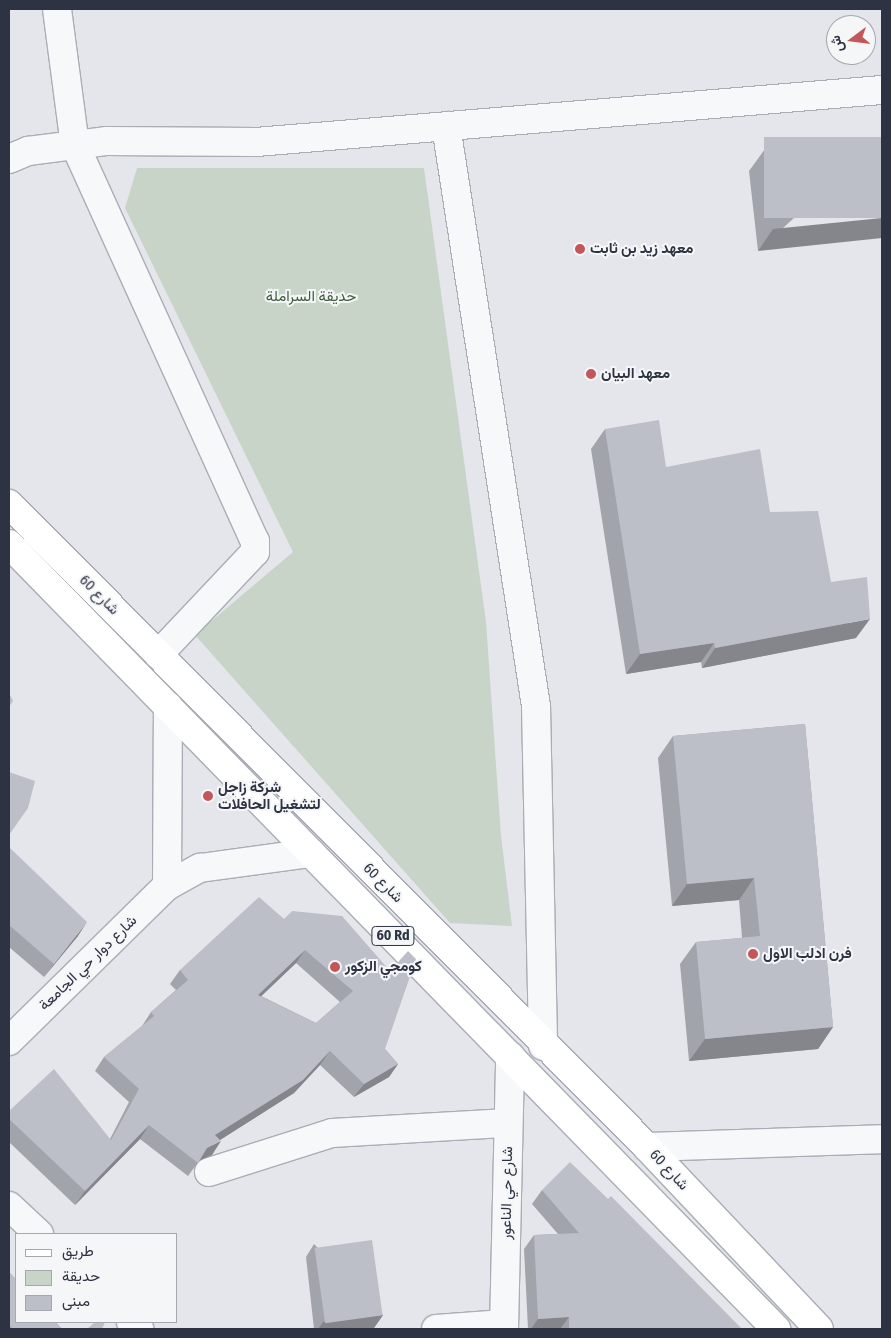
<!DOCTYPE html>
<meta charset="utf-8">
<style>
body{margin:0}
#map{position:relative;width:891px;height:1338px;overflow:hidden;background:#e5e6eb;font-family:"Fira Sans Condensed",Vazirmatn,sans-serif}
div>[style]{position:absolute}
.green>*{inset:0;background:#c8d4c7}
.roads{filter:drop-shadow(1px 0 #aaadb5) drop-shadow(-1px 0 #aaadb5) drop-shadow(0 1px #aaadb5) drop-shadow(0 -1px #aaadb5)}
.minor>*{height:28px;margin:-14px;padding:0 14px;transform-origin:14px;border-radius:14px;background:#f7f8fa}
.primary>*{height:28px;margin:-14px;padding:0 14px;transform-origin:14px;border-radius:14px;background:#fff}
.wall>*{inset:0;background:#a2a4ac}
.shaded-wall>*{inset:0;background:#84868c}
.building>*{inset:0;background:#bcbfc8;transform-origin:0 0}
.dots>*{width:14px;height:14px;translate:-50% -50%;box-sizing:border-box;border:2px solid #f4f6f8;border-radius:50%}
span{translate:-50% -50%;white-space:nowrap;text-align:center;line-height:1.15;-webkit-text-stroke:4px #f4f6f8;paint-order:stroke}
.shield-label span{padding:1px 4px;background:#f4f6f8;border:1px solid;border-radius:4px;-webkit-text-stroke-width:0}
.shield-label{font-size:14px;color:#2d3342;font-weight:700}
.poi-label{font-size:15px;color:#2d3342;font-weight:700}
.left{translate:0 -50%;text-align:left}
.park-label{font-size:15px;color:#3e5d3c}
.street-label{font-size:15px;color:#2d3342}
.frame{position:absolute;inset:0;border:10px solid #2d3342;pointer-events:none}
.legend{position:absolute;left:15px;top:1233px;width:162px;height:90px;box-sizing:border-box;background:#f4f6f8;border:1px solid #a4a8af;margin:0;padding:6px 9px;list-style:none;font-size:15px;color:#2d3342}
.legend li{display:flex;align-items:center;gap:10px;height:25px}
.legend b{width:25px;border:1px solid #a4a8af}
.north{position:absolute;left:826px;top:15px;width:50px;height:50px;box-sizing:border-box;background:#f4f6f8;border:1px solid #a4a8af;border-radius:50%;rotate:255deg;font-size:14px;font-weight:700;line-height:20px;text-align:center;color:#2d3342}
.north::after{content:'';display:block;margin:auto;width:18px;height:22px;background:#c45659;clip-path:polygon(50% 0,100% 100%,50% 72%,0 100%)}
</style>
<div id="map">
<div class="green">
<i style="clip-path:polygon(137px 168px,424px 168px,486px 622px,501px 836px,512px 926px,450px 923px,195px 635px,293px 552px,125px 208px)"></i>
</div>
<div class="roads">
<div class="minor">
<i style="left:57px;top:9px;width:137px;rotate:82.5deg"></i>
<i style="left:75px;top:145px;width:435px;rotate:65.6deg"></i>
<i style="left:255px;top:541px;width:11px;rotate:90deg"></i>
<i style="left:255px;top:552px;width:141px;rotate:133.3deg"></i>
<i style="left:446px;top:126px;width:587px;rotate:81.18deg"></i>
<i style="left:536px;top:706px;width:340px;rotate:88.8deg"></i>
<i style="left:9px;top:159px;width:21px;rotate:-23deg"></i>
<i style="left:28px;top:151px;width:80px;rotate:-7.2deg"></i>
<i style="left:107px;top:141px;width:149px;rotate:0.4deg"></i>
<i style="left:256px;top:142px;width:628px;rotate:-4.75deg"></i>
<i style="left:167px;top:886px;width:38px;rotate:-29deg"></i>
<i style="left:200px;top:868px;width:112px;rotate:-7.7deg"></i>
<i style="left:9px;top:1041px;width:221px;rotate:-44.5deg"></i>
<i style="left:167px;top:886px;width:180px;rotate:-89.7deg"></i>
<i style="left:647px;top:1147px;width:235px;rotate:-1.9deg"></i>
<i style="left:209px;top:1172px;width:129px;rotate:-17.6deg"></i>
<i style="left:332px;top:1133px;width:176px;rotate:-3.3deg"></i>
<i style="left:9px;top:1206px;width:41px;rotate:43deg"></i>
<i style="left:131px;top:1322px;width:11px;rotate:41deg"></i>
<i style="left:436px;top:1329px;width:68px;rotate:-4.2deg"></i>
<i style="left:504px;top:1329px;width:273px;rotate:-88.7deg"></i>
</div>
<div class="primary">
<i style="left:9px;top:504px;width:906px;rotate:45.22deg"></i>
<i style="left:647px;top:1147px;width:250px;rotate:46.6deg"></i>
<i style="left:9px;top:544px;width:1098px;rotate:45.66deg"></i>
</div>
</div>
<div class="wall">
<i style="clip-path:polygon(882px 137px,758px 251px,749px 171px,765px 149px)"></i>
<i style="clip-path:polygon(605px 429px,666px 467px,770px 512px,831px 582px,856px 638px,702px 668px,701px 662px,626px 674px,591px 449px)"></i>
<i style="clip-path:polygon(805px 724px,833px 1027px,818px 1049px,689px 1061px,680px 964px,696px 942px,742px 938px,739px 900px,672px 906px,658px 758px,673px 736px)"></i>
<i style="clip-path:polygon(9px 847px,78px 936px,44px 977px,9px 947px)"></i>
<i style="clip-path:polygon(evenodd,342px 916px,385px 1049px,398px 1064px,389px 1077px,354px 1097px,320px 1065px,294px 1093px,220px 1140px,212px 1155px,199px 1161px,188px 1176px,140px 1139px,75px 1205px,9px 1142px,9px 1111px,110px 1139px,129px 1102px,95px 1071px,104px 1057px,142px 1026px,151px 1012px,176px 990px,170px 984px,180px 970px,284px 919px,342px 916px,296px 963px,340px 1002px,316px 1023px,261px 996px,296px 963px)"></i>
<i style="clip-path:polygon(542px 1190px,742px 1329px,528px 1329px,524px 1249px,534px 1235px,558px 1234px,532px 1204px)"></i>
<i style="clip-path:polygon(314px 1244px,383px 1315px,374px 1328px,360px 1329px,314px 1329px,306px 1257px)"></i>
<i style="clip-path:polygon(9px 1272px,62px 1329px,9px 1329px)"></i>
</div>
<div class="shaded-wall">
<i style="clip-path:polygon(882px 218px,882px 238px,758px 251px,773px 229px)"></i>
<i style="clip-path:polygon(870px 619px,856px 638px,702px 668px,715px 648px)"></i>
<i style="clip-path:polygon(714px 643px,701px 662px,626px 674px,640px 654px)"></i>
<i style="clip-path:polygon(754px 878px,739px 900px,672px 906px,687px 884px)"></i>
<i style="clip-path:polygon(87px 922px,78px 936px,44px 977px,54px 964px)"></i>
<i style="clip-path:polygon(305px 950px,296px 963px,249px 1008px,258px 995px)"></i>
<i style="clip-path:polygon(833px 1027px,818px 1049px,689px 1061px,705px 1039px)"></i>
<i style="clip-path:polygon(330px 1051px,320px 1065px,294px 1093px,209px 1147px,221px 1141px,212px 1155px,198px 1161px,215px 1135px)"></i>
<i style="clip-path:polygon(398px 1064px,389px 1077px,354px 1097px,364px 1084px)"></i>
<i style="clip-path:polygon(149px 1125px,140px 1139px,75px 1205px,85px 1191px)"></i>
<i style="clip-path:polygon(383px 1315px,374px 1328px,360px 1329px,318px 1329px,323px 1322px)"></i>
<i style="clip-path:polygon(569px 1317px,560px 1329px,531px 1329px,538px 1319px)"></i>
</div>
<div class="building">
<i style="left:882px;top:137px;width:81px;height:118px;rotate:90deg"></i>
<i style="clip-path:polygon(659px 420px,666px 467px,760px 449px,770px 512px,818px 511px,831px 582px,867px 577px,870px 619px,715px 648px,714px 643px,640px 654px,605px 429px)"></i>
<i style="clip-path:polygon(9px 693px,13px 701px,9px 707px)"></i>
<i style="clip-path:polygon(805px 724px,833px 1027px,705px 1039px,696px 942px,760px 936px,754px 878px,687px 884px,673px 736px)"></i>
<i style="clip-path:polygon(9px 772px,35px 781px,28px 808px,9px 835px)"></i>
<i style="clip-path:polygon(9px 847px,87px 922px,54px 964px,9px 925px)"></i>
<i style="clip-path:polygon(evenodd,259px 897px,284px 919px,292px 911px,342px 916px,390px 971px,408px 951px,416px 959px,385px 1049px,398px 1064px,364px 1084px,330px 1051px,303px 1080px,215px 1135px,221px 1141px,207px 1148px,198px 1163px,149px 1125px,85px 1191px,9px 1119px,9px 1111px,54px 1069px,111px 1140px,139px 1089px,104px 1057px,154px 1016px,151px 1012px,188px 980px,180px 970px,259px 897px,305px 950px,353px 991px,316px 1023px,258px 995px,305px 950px)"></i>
<i style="clip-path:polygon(570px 1162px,608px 1199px,611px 1196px,742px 1329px,569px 1329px,569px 1317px,538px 1319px,534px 1235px,579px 1233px,542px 1190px)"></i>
<i style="left:372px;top:1240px;width:76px;height:58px;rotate:82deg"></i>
<i style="clip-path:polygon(9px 1272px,16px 1280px,16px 1322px,55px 1322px,62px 1329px,13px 1329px,9px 1325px)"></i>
<i style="clip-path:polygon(95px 1322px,105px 1322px,102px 1329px,87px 1329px)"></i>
</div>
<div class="dots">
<i style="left:580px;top:249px;background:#c45659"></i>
<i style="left:591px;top:374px;background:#c45659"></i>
<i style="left:208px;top:796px;background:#c45659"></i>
<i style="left:753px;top:954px;background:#c45659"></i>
<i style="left:335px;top:967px;background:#c45659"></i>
</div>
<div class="shield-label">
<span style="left:393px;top:936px">60 Rd</span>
</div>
<div class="poi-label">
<span class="left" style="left:590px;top:249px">معهد زيد بن ثابت</span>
<span class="left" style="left:601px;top:374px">معهد البيان</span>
<span class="left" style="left:218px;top:796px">شركة زاجل<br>لتشغيل الحافلات</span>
<span class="left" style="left:763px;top:954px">فرن ادلب الاول</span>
<span class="left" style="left:345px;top:967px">كومجي الزكور</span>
</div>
<div class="park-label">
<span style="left:311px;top:297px">حديقة السراملة</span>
</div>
<div class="street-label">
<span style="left:99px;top:595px;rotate:45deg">شارع 60</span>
<span style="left:383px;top:883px;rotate:45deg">شارع 60</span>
<span style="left:88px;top:963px;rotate:-44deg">شارع دوار حي الجامعة</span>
<span style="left:669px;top:1170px;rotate:47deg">شارع 60</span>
<span style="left:507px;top:1193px;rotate:-89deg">شارع حي الناعور</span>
</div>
<div class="frame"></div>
<ul class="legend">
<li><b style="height:6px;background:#fff"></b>طريق</li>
<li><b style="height:14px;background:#c8d4c7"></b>حديقة</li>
<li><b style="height:14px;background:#bcbfc8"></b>مبنى</li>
</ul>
<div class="north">ش</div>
</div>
